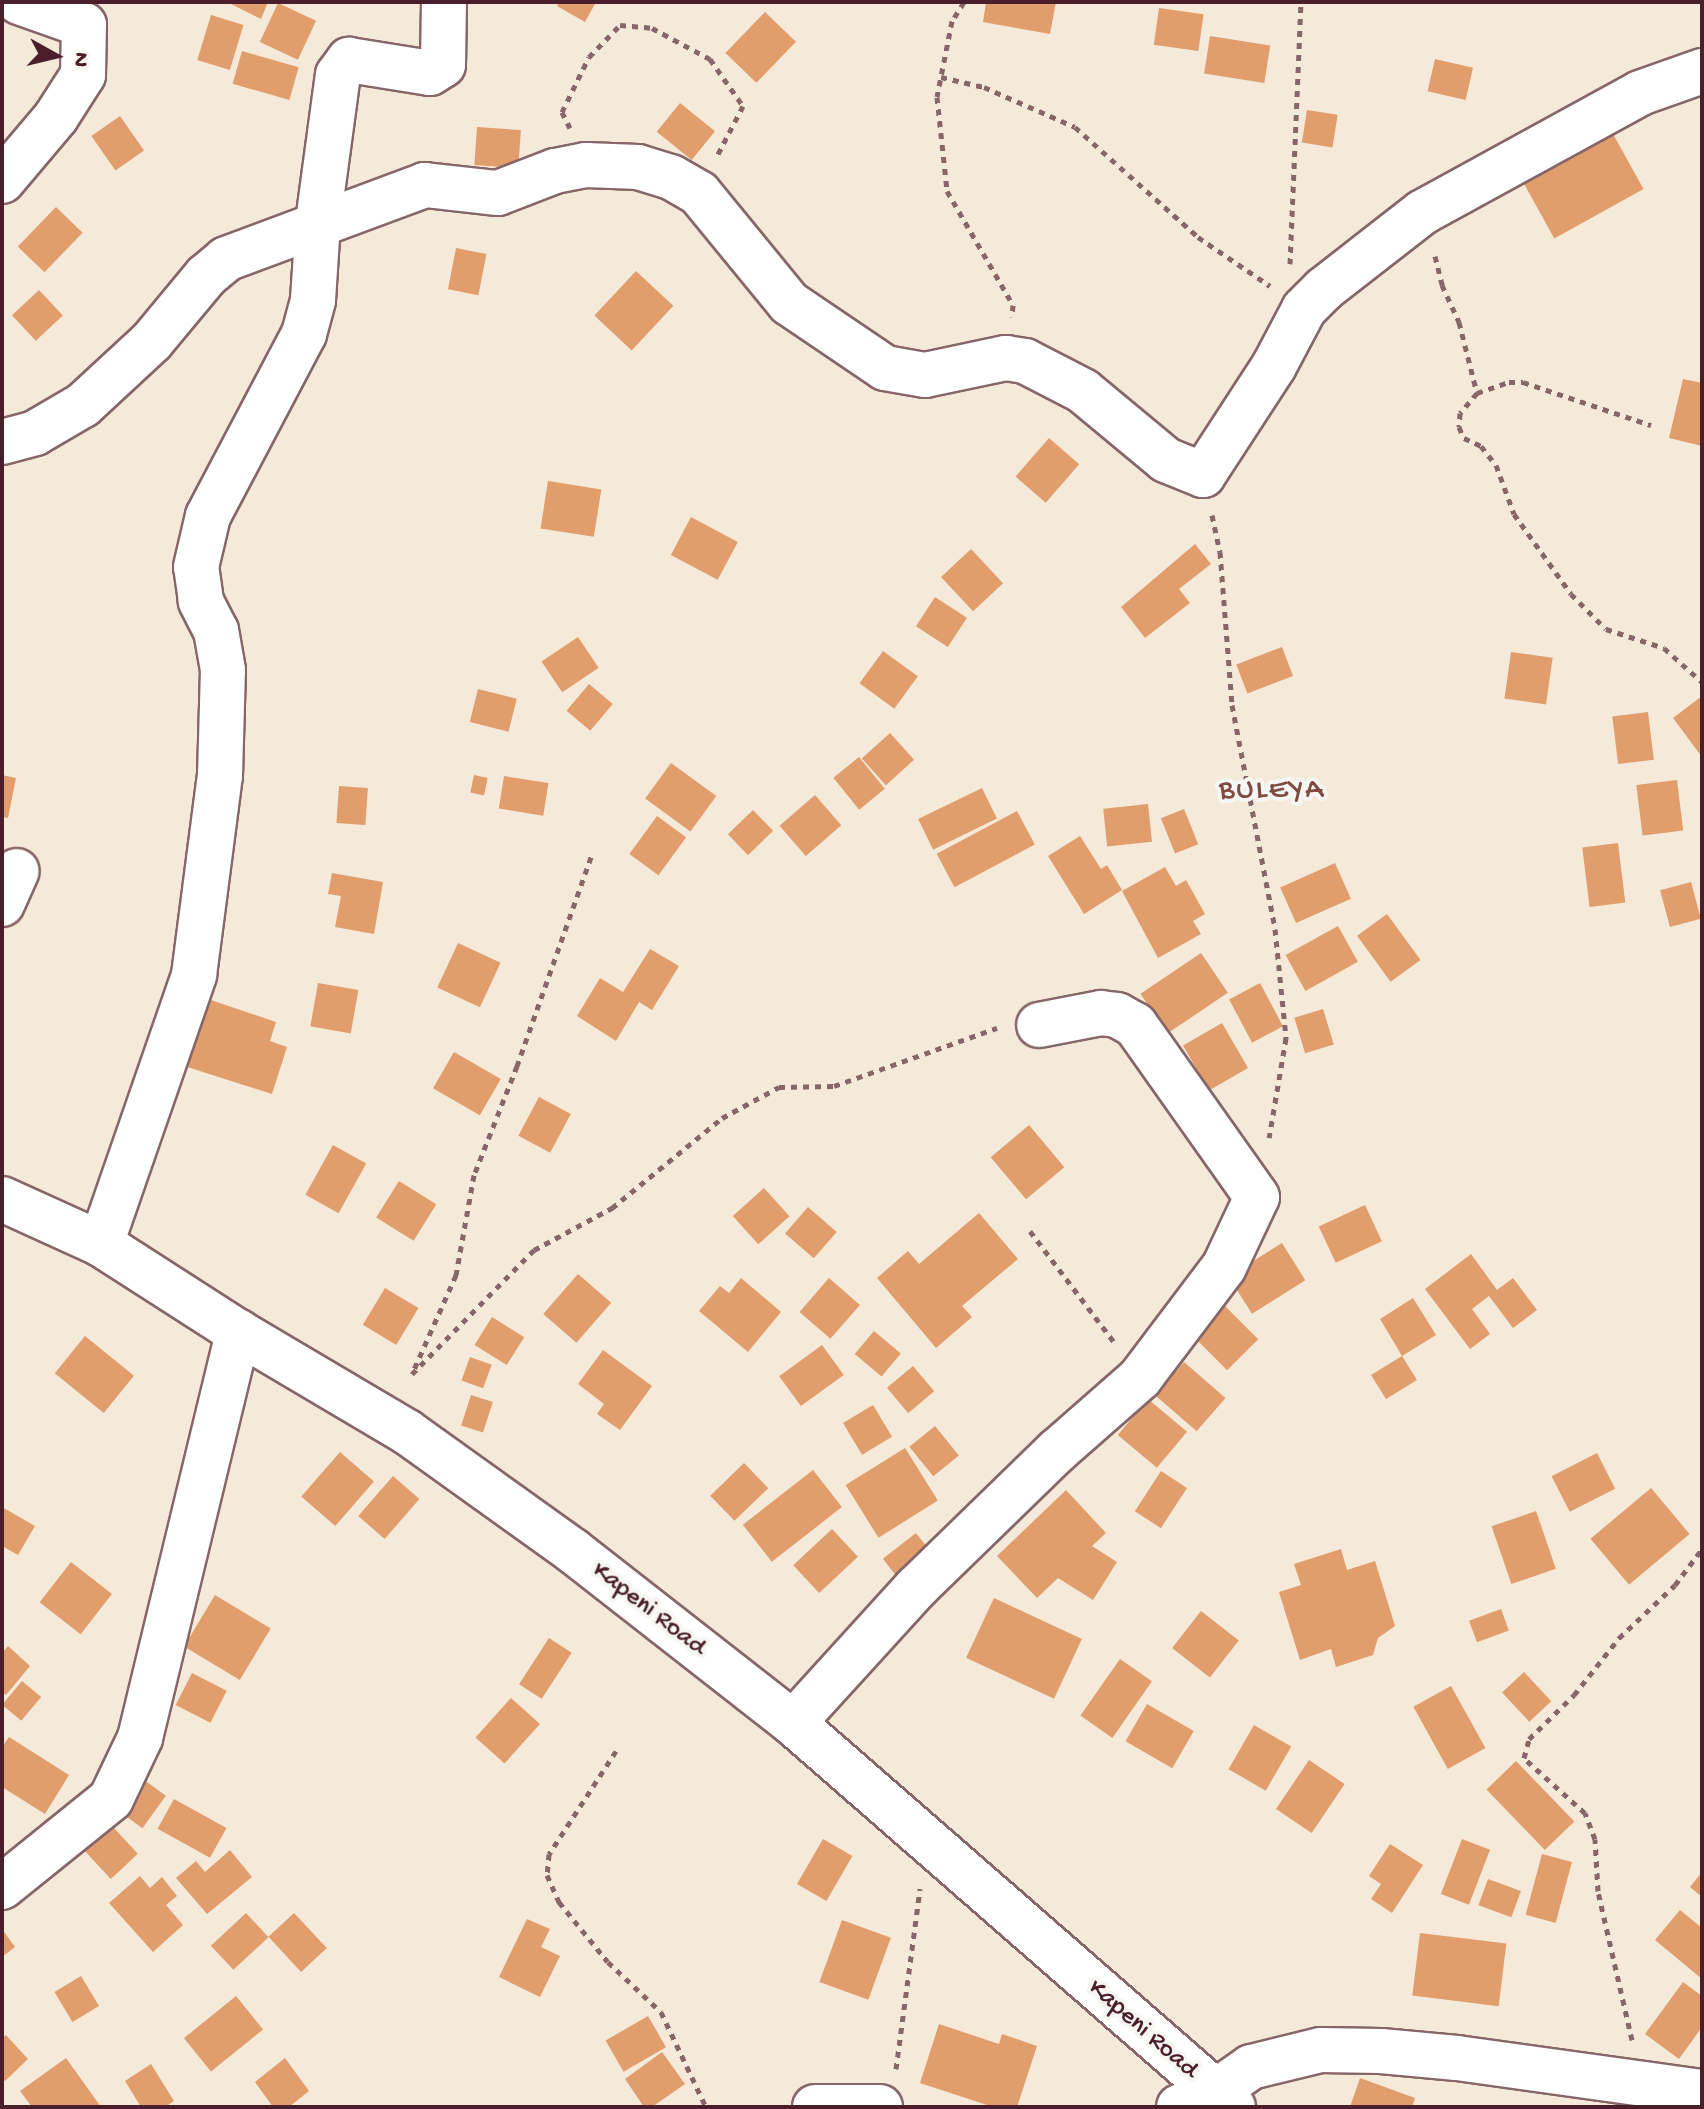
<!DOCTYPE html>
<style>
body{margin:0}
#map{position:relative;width:1704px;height:2109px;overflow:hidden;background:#f5eada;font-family:"Gochi Hand",sans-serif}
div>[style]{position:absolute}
.building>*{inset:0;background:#e19d6b;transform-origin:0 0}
.path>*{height:5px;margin-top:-2.5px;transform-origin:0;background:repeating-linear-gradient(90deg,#866668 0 6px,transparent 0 12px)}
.roads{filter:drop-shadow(2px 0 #866668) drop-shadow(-2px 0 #866668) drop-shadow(0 2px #866668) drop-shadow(0 -2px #866668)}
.minor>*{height:44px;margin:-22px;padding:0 22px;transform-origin:22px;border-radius:22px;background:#fff}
.major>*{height:44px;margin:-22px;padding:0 22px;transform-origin:22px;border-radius:22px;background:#fff}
span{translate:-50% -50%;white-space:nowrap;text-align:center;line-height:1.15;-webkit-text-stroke:8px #f6f6f2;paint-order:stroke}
.street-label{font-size:26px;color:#4a1f2b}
.quarter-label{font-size:30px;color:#7f4b41;letter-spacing:2px}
.frame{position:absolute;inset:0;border:4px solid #4a1f2b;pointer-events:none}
.north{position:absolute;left:16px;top:16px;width:80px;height:80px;-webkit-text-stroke:6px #f6f6f2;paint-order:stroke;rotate:98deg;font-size:22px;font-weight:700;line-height:32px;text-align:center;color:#4a1f2b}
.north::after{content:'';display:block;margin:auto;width:28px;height:36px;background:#4a1f2b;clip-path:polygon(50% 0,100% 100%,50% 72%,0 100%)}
</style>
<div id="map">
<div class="building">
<i style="clip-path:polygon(227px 2px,268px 2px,261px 19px)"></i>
<i style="clip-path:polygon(559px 2px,596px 2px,585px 22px,557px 6px)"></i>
<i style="clip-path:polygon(986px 2px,1056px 2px,1050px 34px,983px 22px)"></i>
<i style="left:278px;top:3px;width:42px;height:43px;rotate:25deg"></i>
<i style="left:1159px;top:8px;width:45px;height:37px;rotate:8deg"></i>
<i style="left:765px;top:12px;width:43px;height:57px;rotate:44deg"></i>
<i style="left:211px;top:15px;width:34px;height:47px;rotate:17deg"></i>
<i style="left:1210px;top:36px;width:61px;height:38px;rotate:9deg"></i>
<i style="left:242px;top:51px;width:59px;height:34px;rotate:16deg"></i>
<i style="left:1435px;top:59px;width:39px;height:33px;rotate:13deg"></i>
<i style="left:680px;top:103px;width:45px;height:37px;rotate:39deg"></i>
<i style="left:1307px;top:110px;width:31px;height:33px;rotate:9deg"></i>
<i style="left:120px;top:116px;width:42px;height:35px;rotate:55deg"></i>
<i style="left:477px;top:127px;width:44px;height:38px;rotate:4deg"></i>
<i style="left:1613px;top:134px;width:63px;height:102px;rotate:61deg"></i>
<i style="left:56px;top:207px;width:37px;height:55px;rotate:44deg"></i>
<i style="left:456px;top:248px;width:31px;height:42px;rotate:11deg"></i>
<i style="left:636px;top:271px;width:51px;height:61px;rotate:43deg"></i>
<i style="left:39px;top:290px;width:35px;height:37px;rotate:47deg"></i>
<i style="clip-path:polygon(1683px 379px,1702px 383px,1702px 446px,1669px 438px)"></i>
<i style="left:1049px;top:438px;width:40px;height:51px;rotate:41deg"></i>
<i style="left:548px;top:481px;width:54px;height:48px;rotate:9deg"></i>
<i style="left:691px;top:517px;width:53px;height:43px;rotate:28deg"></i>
<i style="clip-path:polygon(1195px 544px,1211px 564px,1179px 589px,1190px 603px,1145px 638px,1121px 607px)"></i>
<i style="left:971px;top:549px;width:47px;height:41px;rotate:47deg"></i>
<i style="left:935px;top:597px;width:38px;height:35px;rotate:33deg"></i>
<i style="left:578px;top:637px;width:37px;height:44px;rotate:56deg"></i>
<i style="left:1282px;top:647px;width:31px;height:49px;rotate:69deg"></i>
<i style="left:883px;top:651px;width:43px;height:40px;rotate:36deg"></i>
<i style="left:1511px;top:652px;width:42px;height:47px;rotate:8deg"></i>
<i style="left:589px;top:684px;width:31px;height:35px;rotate:40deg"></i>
<i style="left:478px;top:689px;width:40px;height:34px;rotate:14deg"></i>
<i style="clip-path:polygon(1702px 696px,1702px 757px,1673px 718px)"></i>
<i style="left:1648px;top:712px;width:48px;height:36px;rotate:83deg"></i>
<i style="left:890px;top:733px;width:36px;height:38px;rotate:48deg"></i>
<i style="left:859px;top:757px;width:41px;height:33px;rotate:51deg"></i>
<i style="left:671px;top:763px;width:56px;height:44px;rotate:36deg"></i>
<i style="clip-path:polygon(2px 775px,16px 778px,8px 818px,2px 817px)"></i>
<i style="left:474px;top:775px;width:14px;height:18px;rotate:12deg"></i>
<i style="left:504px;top:776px;width:45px;height:33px;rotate:9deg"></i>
<i style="left:1677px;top:780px;width:51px;height:41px;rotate:83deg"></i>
<i style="left:339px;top:786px;width:29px;height:37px;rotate:4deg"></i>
<i style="left:982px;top:788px;width:34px;height:71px;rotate:64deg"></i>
<i style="left:815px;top:795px;width:40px;height:47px;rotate:49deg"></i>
<i style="left:1148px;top:804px;width:38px;height:45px;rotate:84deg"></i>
<i style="left:1184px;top:809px;width:38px;height:25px;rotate:68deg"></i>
<i style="left:753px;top:810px;width:29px;height:35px;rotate:46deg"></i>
<i style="left:1017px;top:811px;width:38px;height:91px;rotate:62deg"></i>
<i style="left:657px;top:816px;width:36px;height:47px;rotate:36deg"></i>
<i style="clip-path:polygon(1080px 836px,1101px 869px,1107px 865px,1122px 890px,1084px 914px,1048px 856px)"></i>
<i style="left:1618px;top:843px;width:60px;height:36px;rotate:83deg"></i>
<i style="left:1335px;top:863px;width:39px;height:60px;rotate:66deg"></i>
<i style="clip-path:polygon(1165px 867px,1176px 886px,1186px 880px,1205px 914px,1193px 921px,1201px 934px,1158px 958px,1122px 891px)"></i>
<i style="clip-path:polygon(332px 873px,383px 882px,374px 934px,335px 927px,341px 896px,328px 894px)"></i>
<i style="left:1691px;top:882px;width:38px;height:32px;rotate:75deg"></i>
<i style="left:1387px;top:914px;width:57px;height:37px;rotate:54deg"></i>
<i style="left:1338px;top:926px;width:41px;height:60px;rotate:61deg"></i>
<i style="left:458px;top:943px;width:47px;height:49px;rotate:25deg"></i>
<i style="clip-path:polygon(650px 949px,679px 966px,652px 1010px,639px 1002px,616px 1041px,577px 1016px,600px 978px,623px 992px)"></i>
<i style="left:1201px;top:953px;width:48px;height:73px;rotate:56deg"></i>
<i style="left:318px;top:983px;width:41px;height:44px;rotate:10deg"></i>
<i style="left:1260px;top:983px;width:49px;height:35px;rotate:62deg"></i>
<i style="clip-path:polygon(196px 995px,276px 1022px,270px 1041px,287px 1047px,272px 1094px,175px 1063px)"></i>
<i style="left:1323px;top:1009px;width:37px;height:30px;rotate:73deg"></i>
<i style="left:1222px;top:1023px;width:52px;height:45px;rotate:60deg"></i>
<i style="left:454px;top:1052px;width:54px;height:42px;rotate:30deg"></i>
<i style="left:539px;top:1097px;width:36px;height:44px;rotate:28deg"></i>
<i style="left:1029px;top:1125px;width:55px;height:50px;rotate:50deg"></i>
<i style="left:333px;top:1145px;width:38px;height:57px;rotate:29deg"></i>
<i style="left:399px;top:1181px;width:44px;height:43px;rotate:32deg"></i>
<i style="left:764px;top:1188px;width:38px;height:42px;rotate:48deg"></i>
<i style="left:1365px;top:1205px;width:40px;height:51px;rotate:65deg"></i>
<i style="left:808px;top:1207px;width:38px;height:35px;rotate:41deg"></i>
<i style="clip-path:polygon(979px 1213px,1018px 1259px,962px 1306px,972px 1317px,936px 1348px,877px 1278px,908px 1251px,919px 1264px)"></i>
<i style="left:1282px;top:1243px;width:44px;height:63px;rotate:58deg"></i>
<i style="clip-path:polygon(1471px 1254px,1497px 1290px,1513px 1278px,1537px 1310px,1513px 1328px,1489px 1296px,1472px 1309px,1490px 1334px,1470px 1349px,1425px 1289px)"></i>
<i style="left:578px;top:1274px;width:44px;height:53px;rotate:41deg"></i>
<i style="clip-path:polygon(741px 1278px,781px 1312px,748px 1352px,699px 1311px,720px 1286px,729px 1293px)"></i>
<i style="left:829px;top:1278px;width:41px;height:45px;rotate:41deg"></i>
<i style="left:385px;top:1288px;width:39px;height:43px;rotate:31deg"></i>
<i style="clip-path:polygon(1413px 1298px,1436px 1335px,1402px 1356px,1417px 1380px,1386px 1399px,1371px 1375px,1402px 1356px,1380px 1319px)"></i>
<i style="left:1225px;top:1306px;width:47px;height:44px;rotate:45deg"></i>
<i style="left:492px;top:1317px;width:38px;height:33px;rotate:32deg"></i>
<i style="left:874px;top:1331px;width:35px;height:30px;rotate:40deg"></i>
<i style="left:85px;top:1336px;width:63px;height:48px;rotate:39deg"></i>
<i style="left:822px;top:1345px;width:37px;height:53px;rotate:54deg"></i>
<i style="clip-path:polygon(603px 1350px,652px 1386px,620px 1430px,597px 1414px,604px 1404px,578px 1384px)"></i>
<i style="left:470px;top:1357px;width:23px;height:25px;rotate:20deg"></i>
<i style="left:1184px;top:1362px;width:55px;height:44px;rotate:41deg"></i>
<i style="left:913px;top:1366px;width:33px;height:34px;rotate:50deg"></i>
<i style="left:471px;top:1395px;width:23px;height:32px;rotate:18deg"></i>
<i style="left:1148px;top:1399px;width:51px;height:47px;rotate:40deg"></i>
<i style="left:873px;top:1405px;width:37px;height:35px;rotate:59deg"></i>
<i style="left:935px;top:1426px;width:38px;height:33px;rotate:51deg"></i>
<i style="left:905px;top:1448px;width:62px;height:70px;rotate:58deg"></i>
<i style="left:340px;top:1452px;width:45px;height:59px;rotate:41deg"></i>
<i style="left:1597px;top:1453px;width:40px;height:51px;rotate:63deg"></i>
<i style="left:744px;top:1463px;width:35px;height:47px;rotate:46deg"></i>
<i style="left:813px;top:1470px;width:47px;height:89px;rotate:52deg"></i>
<i style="left:1161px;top:1471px;width:31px;height:48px;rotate:33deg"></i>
<i style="left:393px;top:1476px;width:35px;height:53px;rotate:41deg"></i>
<i style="left:1651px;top:1488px;width:60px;height:79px;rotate:50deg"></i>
<i style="clip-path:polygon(1066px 1490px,1106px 1533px,1092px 1546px,1117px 1562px,1093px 1600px,1058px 1578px,1037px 1598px,997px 1556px)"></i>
<i style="clip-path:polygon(2px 1507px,35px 1526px,18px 1555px,2px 1546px)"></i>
<i style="left:1536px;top:1511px;width:61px;height:47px;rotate:71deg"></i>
<i style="left:832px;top:1529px;width:38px;height:53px;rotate:47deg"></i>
<i style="left:916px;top:1533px;width:23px;height:42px;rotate:52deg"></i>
<i style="clip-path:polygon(1341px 1549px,1347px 1570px,1375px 1561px,1395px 1626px,1378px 1638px,1373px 1655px,1336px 1667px,1331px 1649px,1300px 1660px,1279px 1592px,1301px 1585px,1294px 1564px)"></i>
<i style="left:71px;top:1562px;width:52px;height:51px;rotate:38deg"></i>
<i style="left:215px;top:1595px;width:65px;height:60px;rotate:31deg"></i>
<i style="left:994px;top:1598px;width:97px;height:66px;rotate:25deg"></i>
<i style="left:1501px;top:1609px;width:23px;height:34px;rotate:70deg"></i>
<i style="left:1201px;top:1611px;width:48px;height:47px;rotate:38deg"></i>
<i style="left:549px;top:1638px;width:27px;height:55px;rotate:33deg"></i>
<i style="clip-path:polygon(8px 1646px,30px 1666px,6px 1695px,2px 1692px,2px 1653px)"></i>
<i style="left:1120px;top:1659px;width:39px;height:69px;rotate:35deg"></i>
<i style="left:1524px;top:1672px;width:40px;height:30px;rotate:47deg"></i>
<i style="left:192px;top:1673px;width:39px;height:36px;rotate:27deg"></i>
<i style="left:22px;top:1681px;width:25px;height:31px;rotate:40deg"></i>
<i style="left:1451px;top:1686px;width:71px;height:43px;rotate:61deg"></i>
<i style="left:511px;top:1698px;width:39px;height:53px;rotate:42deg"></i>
<i style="left:1147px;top:1704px;width:54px;height:43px;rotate:30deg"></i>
<i style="left:1254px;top:1725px;width:43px;height:51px;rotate:30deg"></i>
<i style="clip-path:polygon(9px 1737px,69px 1775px,45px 1814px,2px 1787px,2px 1747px)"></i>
<i style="left:1309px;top:1760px;width:43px;height:59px;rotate:34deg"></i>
<i style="left:1516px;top:1761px;width:84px;height:41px;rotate:46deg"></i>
<i style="left:140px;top:1777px;width:32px;height:40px;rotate:36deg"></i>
<i style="left:174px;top:1799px;width:60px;height:34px;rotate:29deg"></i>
<i style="left:112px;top:1826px;width:38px;height:37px;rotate:47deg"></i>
<i style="left:823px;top:1839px;width:34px;height:52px;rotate:30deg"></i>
<i style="left:1462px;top:1839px;width:30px;height:59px;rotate:21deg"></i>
<i style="clip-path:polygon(1390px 1844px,1423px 1865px,1392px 1913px,1371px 1899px,1381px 1884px,1369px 1876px)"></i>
<i style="clip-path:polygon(230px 1850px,252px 1877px,207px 1914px,176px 1878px,196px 1861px,205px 1872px)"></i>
<i style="left:1542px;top:1854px;width:31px;height:63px;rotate:15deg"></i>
<i style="clip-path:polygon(1702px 1872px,1702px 1897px,1690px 1887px)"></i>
<i style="clip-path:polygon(140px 1876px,150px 1888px,162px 1877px,177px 1896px,166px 1905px,183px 1925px,153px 1952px,109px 1903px)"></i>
<i style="left:1488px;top:1879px;width:35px;height:28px;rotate:20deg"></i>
<i style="clip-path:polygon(1680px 1910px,1702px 1928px,1702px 1979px,1655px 1940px)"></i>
<i style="left:246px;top:1913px;width:33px;height:48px;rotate:47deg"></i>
<i style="left:294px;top:1913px;width:48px;height:35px;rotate:47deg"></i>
<i style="clip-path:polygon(527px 1919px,550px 1929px,541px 1947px,560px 1956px,540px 1997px,499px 1977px)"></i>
<i style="left:842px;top:1920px;width:52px;height:66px;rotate:20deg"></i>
<i style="clip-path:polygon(2px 1929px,15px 1947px,2px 1957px)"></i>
<i style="left:1420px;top:1933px;width:87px;height:63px;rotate:7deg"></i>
<i style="left:81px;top:1976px;width:35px;height:31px;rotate:59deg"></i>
<i style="clip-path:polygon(1683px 1982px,1702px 1996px,1702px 2027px,1679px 2059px,1645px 2034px)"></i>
<i style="left:236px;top:1996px;width:43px;height:67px;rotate:51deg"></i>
<i style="left:648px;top:2016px;width:36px;height:49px;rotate:60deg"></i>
<i style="clip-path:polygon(939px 2024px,999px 2044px,1002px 2034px,1037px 2046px,1017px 2107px,993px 2107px,920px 2083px)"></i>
<i style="clip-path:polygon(6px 2035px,28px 2059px,5px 2081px,2px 2078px,2px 2038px)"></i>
<i style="clip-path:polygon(662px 2052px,685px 2084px,652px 2107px,644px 2107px,625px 2079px)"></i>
<i style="clip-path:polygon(66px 2058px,101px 2107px,32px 2107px,20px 2091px)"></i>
<i style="clip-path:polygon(285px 2058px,309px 2091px,289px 2107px,273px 2107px,255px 2082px)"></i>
<i style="clip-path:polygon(151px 2064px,174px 2101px,165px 2107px,141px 2107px,125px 2081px)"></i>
<i style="clip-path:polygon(1360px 2078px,1415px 2098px,1412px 2107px,1350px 2107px)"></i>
</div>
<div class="path">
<i style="left:964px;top:2px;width:22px;rotate:122deg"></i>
<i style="left:952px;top:21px;width:77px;rotate:101.2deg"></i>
<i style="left:937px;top:97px;width:95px;rotate:83.9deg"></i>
<i style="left:947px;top:191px;width:132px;rotate:59.9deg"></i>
<i style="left:1013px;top:305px;width:12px;rotate:95deg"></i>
<i style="left:941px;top:77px;width:44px;rotate:13.1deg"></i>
<i style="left:984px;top:87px;width:99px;rotate:23.7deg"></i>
<i style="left:1075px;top:127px;width:165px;rotate:41.8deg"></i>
<i style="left:1198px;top:237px;width:87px;rotate:34.2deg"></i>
<i style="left:570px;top:128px;width:18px;rotate:-117deg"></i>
<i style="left:562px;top:112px;width:61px;rotate:-63.9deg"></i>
<i style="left:589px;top:57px;width:45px;rotate:-45.9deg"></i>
<i style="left:620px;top:25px;width:32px;rotate:5deg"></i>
<i style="left:652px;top:28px;width:66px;rotate:28.1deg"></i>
<i style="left:710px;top:59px;width:57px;rotate:54.9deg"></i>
<i style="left:743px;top:106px;width:56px;rotate:117.5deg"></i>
<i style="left:1435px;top:256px;width:30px;rotate:76deg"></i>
<i style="left:1442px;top:285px;width:41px;rotate:65.3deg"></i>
<i style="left:1459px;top:322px;width:73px;rotate:75.8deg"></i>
<i style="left:1477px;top:393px;width:26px;rotate:130deg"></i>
<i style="left:1460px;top:413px;width:14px;rotate:94deg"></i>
<i style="left:1459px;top:427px;width:12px;rotate:66deg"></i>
<i style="left:1464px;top:438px;width:19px;rotate:25deg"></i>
<i style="left:1481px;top:446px;width:24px;rotate:52deg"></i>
<i style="left:1496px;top:465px;width:52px;rotate:69.8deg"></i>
<i style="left:1514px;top:514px;width:98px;rotate:54.5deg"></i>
<i style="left:1571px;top:594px;width:49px;rotate:45deg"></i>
<i style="left:1606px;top:629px;width:61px;rotate:18.1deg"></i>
<i style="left:1664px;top:648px;width:51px;rotate:41.8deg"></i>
<i style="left:1290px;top:264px;width:262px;rotate:-87.6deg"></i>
<i style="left:1477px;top:393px;width:34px;rotate:-19deg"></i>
<i style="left:1509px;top:382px;width:14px"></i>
<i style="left:1523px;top:382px;width:135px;rotate:18.6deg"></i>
<i style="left:1212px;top:515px;width:38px;rotate:78deg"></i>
<i style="left:1220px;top:552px;width:153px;rotate:85.5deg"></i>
<i style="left:1232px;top:705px;width:228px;rotate:79.1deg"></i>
<i style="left:1275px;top:929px;width:110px;rotate:84.2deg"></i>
<i style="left:1286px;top:1038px;width:101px;rotate:99.6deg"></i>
<i style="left:591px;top:857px;width:222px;rotate:109.5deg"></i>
<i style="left:517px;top:1066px;width:117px;rotate:111.5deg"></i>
<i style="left:474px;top:1175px;width:102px;rotate:100.2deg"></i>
<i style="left:456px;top:1275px;width:108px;rotate:114deg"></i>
<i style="left:412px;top:1374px;width:174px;rotate:-45.5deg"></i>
<i style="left:534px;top:1250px;width:89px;rotate:-28.3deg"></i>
<i style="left:612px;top:1208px;width:142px;rotate:-39.3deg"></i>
<i style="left:722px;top:1118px;width:65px;rotate:-28.5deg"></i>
<i style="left:779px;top:1087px;width:55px;rotate:-1deg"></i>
<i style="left:834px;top:1086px;width:173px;rotate:-19.6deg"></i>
<i style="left:1030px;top:1231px;width:139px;rotate:52.9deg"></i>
<i style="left:616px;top:1751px;width:123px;rotate:123deg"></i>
<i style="left:549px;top:1854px;width:21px;rotate:95deg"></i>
<i style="left:547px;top:1875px;width:30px;rotate:66deg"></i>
<i style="left:559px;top:1902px;width:77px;rotate:50.8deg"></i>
<i style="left:608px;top:1962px;width:73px;rotate:43.3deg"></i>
<i style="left:661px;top:2012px;width:105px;rotate:64.7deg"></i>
<i style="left:1632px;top:2040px;width:153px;rotate:-102.9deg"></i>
<i style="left:1598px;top:1891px;width:52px;rotate:-93.3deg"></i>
<i style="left:1595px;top:1839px;width:28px;rotate:-111deg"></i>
<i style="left:1585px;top:1813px;width:82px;rotate:-138deg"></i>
<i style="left:1524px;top:1758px;width:20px;rotate:-75deg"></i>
<i style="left:1529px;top:1739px;width:63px;rotate:-44.4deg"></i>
<i style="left:1574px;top:1695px;width:73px;rotate:-51.7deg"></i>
<i style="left:1619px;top:1638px;width:77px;rotate:-43.4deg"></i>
<i style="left:1675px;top:1585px;width:45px;rotate:-53.1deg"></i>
<i style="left:896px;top:2069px;width:182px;rotate:-82.4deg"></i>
</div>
<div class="roads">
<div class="minor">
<i style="left:2px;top:181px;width:84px;rotate:-49.8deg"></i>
<i style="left:56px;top:117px;width:50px;rotate:-57.3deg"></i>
<i style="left:83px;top:75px;width:50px;rotate:-88.9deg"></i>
<i style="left:84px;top:25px;width:69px;rotate:-160.5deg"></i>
<i style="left:2px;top:442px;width:34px;rotate:-15deg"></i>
<i style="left:35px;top:433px;width:56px;rotate:-30.3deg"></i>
<i style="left:83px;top:405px;width:94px;rotate:-42.8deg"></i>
<i style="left:152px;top:341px;width:85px;rotate:-50.3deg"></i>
<i style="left:206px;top:276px;width:26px;rotate:-40deg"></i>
<i style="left:226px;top:259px;width:212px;rotate:-20.4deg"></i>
<i style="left:425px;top:185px;width:73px;rotate:6.3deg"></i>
<i style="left:498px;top:193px;width:61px;rotate:-21.1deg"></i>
<i style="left:555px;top:171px;width:32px;rotate:-11deg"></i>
<i style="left:586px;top:165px;width:52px;rotate:2.2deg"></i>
<i style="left:638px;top:167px;width:34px;rotate:17deg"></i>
<i style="left:671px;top:177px;width:32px;rotate:30deg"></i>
<i style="left:699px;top:193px;width:142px;rotate:50.7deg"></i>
<i style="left:789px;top:303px;width:116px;rotate:34.1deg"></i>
<i style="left:885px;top:368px;width:41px;rotate:9.9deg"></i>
<i style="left:925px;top:375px;width:83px;rotate:-11.9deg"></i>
<i style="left:1006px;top:358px;width:19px;rotate:9deg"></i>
<i style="left:1025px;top:361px;width:65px;rotate:27.3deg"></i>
<i style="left:1083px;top:391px;width:108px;rotate:39.7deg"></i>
<i style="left:1166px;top:460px;width:40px;rotate:22deg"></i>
<i style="left:1203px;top:475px;width:130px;rotate:-56.9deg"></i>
<i style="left:1274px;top:366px;width:64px;rotate:-62.2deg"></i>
<i style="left:1304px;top:309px;width:28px;rotate:-45deg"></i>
<i style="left:1324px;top:289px;width:125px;rotate:-37.9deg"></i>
<i style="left:1423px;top:212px;width:247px;rotate:-28.7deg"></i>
<i style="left:1640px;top:93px;width:66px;rotate:-19.5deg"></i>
<i style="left:2px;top:904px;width:36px;rotate:-66deg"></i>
<i style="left:101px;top:1244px;width:285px;rotate:-70.9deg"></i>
<i style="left:194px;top:975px;width:201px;rotate:-82.6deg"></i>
<i style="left:220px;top:776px;width:106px;rotate:-88.4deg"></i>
<i style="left:223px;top:670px;width:40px;rotate:-100deg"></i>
<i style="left:216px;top:631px;width:34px;rotate:-117deg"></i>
<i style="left:201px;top:601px;width:34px;rotate:-98deg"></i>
<i style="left:196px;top:567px;width:52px;rotate:-76.8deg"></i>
<i style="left:208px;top:516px;width:206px;rotate:-62.2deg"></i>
<i style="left:304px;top:334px;width:35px;rotate:-75deg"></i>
<i style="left:313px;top:300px;width:78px;rotate:-86.3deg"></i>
<i style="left:318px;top:222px;width:148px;rotate:-82.3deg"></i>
<i style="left:338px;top:75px;width:19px;rotate:-54deg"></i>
<i style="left:349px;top:60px;width:82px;rotate:9.1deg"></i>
<i style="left:430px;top:73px;width:15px;rotate:-32deg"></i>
<i style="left:443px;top:65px;width:63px;rotate:-89.1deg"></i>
<i style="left:793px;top:1723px;width:183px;rotate:-47.7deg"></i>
<i style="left:916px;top:1588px;width:197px;rotate:-44.2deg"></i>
<i style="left:1057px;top:1451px;width:111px;rotate:-41.3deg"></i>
<i style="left:1140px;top:1378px;width:139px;rotate:-52.9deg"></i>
<i style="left:1224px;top:1267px;width:77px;rotate:-64.8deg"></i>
<i style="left:1257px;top:1197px;width:211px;rotate:-125.3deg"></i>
<i style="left:1135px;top:1025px;width:21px;rotate:-151deg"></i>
<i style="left:1117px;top:1015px;width:16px;rotate:-173deg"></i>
<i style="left:1101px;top:1013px;width:63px;rotate:169deg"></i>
<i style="left:2px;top:1887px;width:140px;rotate:-38.9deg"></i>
<i style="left:111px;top:1799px;width:68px;rotate:-64.6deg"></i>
<i style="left:140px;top:1738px;width:418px;rotate:-76.4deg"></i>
<i style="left:815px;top:2107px;width:65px"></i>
<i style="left:1179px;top:2107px;width:38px;rotate:-22deg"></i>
<i style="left:1214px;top:2093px;width:45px;rotate:-35.1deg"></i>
<i style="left:1251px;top:2067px;width:72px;rotate:-13.7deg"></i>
<i style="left:1321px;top:2050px;width:60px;rotate:1deg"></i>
<i style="left:1381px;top:2051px;width:76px;rotate:5.3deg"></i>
<i style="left:1457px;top:2058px;width:247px;rotate:7.9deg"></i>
</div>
<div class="major">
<i style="left:2px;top:1199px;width:109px;rotate:24.4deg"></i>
<i style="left:101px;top:1244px;width:163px;rotate:32.7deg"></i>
<i style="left:238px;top:1332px;width:196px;rotate:30.6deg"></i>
<i style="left:407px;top:1432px;width:204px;rotate:35.6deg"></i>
<i style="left:573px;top:1551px;width:279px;rotate:38deg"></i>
<i style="left:793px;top:1723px;width:584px;rotate:41.11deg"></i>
</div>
</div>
<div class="street-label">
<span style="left:648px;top:1610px;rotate:38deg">Kapeni Road</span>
<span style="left:1142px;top:2030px;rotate:41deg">Kapeni Road</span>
</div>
<div class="quarter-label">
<span style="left:1272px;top:792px">BULEYA</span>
</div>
<div class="frame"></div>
<div class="north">N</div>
</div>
